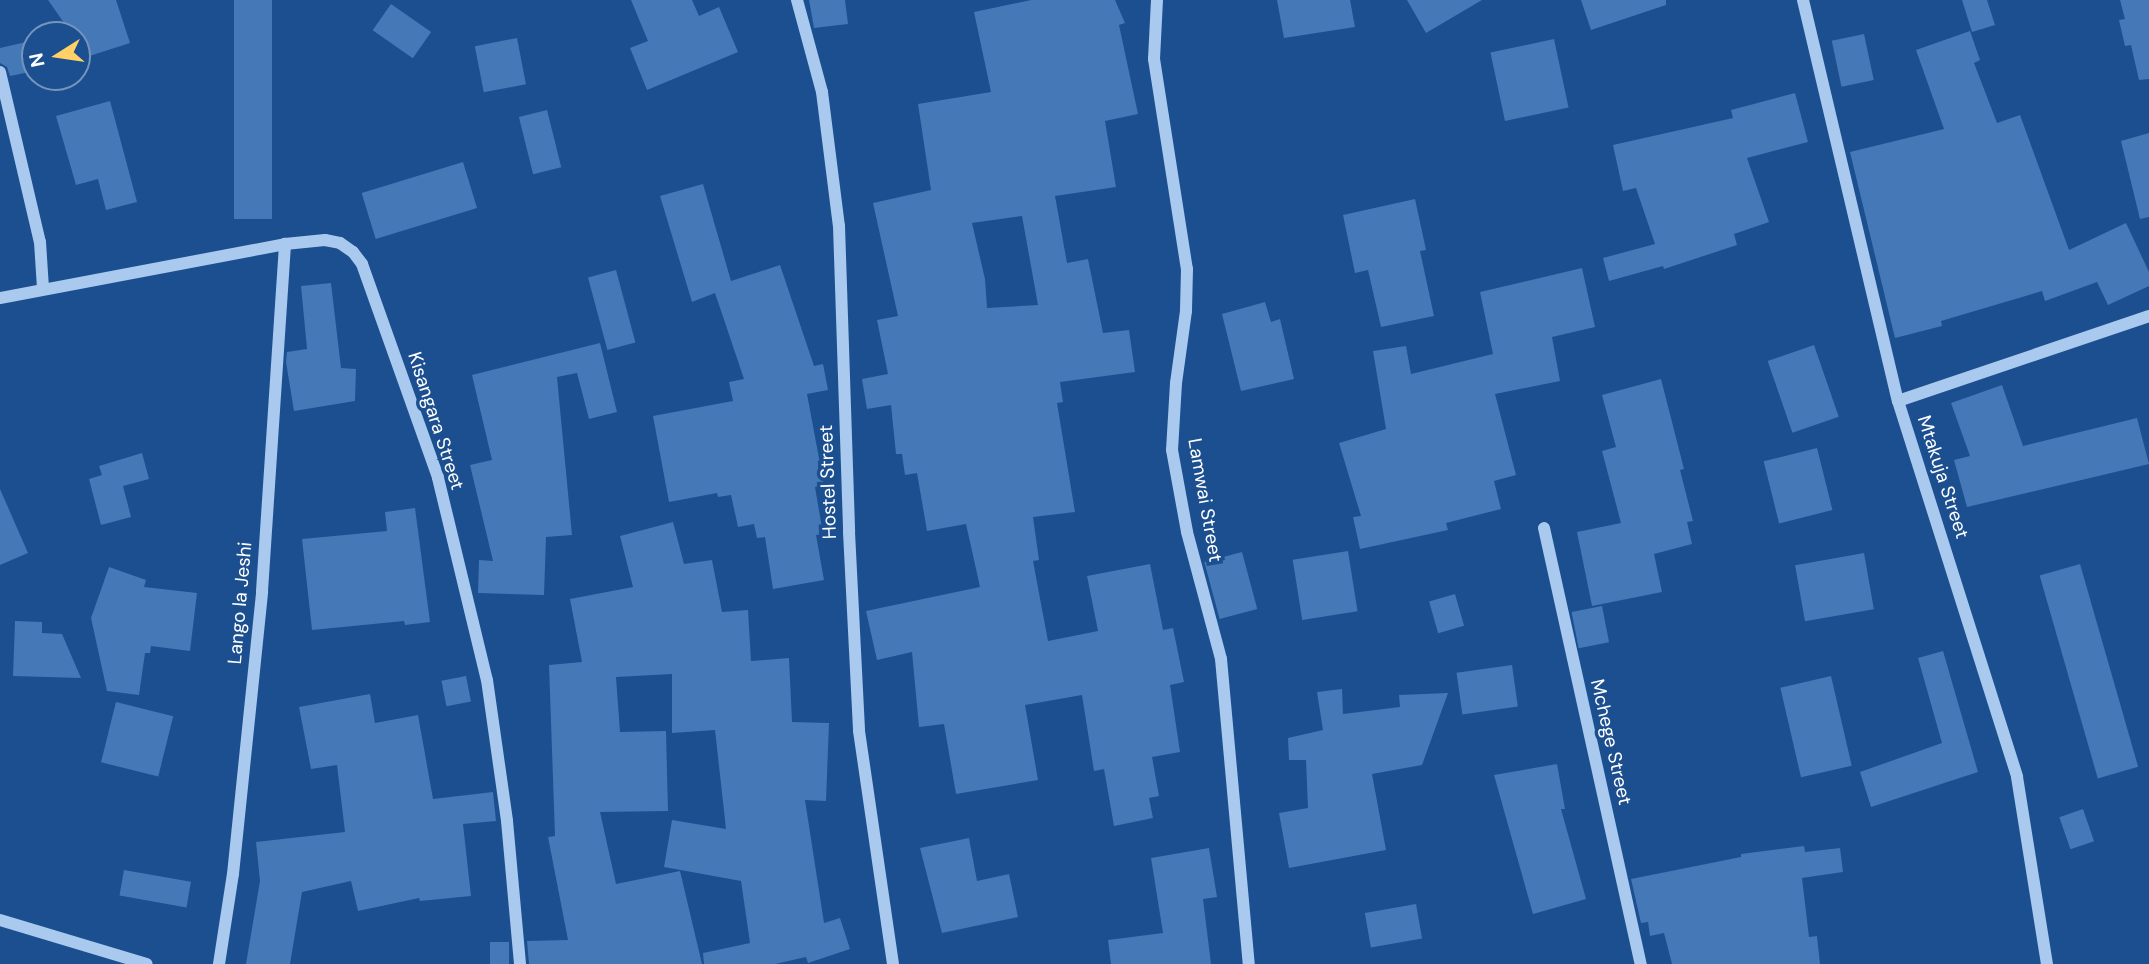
<!DOCTYPE html>
<style>
body{margin:0}
#map{position:relative;width:2149px;height:964px;overflow:hidden;background:#1b4f8f;font-family:"DM Sans",sans-serif}
div>[style]{position:absolute}
.building>*{inset:0;background:#4478b7;transform-origin:0 0}
.minor>*{height:12px;margin:-6px;padding:0 6px;transform-origin:6px;border-radius:6px;background:#a9c9ee}
span{translate:-50% -50%;white-space:nowrap;text-align:center;line-height:1.15;-webkit-text-stroke:7px #1b4f8f;paint-order:stroke}
.street-label{font-size:19px;color:#fff}
.north{position:absolute;left:21px;top:21px;width:70px;height:70px;box-sizing:border-box;background:#1b4f8f;border:2px solid #7695bc;border-radius:50%;rotate:258deg;font-size:19px;font-weight:700;line-height:28px;text-align:center;color:#fff}
.north::after{content:'';display:block;margin:auto;width:24px;height:32px;background:#ffd166;clip-path:polygon(50% 0,100% 100%,50% 72%,0 100%)}
</style>
<div id="map">
<div class="building">
<i style="clip-path:polygon(48px 0,116px 0,130px 43px,77px 60px,77px 35px,60px 35px,71px 33px)"></i>
<i style="left:234px;top:0;width:38px;height:219px"></i>
<i style="clip-path:polygon(631px 0,692px 0,699px 16px,719px 7px,738px 52px,647px 90px,630px 48px,648px 41px)"></i>
<i style="clip-path:polygon(809px 0,845px 0,848px 24px,814px 28px)"></i>
<i style="clip-path:polygon(evenodd,1031px 0,1115px 0,1125px 23px,1119px 25px,1138px 114px,1105px 121px,1116px 187px,1055px 196px,1067px 263px,1088px 259px,1103px 333px,1129px 330px,1135px 372px,1060px 382px,1063px 402px,1057px 403px,1075px 512px,1033px 517px,1039px 560px,1033px 561px,1048px 641px,1098px 631px,1087px 576px,1150px 564px,1163px 630px,1173px 628px,1184px 682px,1170px 685px,1180px 752px,1152px 757px,1159px 796px,1149px 798px,1153px 818px,1114px 826px,1104px 769px,1094px 771px,1082px 695px,1025px 705px,1038px 780px,956px 794px,944px 724px,919px 727px,912px 652px,877px 660px,866px 611px,980px 587px,966px 524px,927px 531px,917px 473px,905px 475px,902px 454px,896px 454px,891px 405px,867px 409px,862px 379px,888px 374px,877px 320px,898px 316px,873px 203px,931px 190px,918px 104px,991px 92px,974px 12px,1031px 0,1022px 216px,1038px 305px,987px 308px,985px 279px,972px 223px,1022px 216px)"></i>
<i style="clip-path:polygon(1277px 0,1350px 0,1355px 27px,1284px 38px)"></i>
<i style="clip-path:polygon(1407px 0,1482px 0,1426px 33px)"></i>
<i style="clip-path:polygon(1581px 0,1666px 0,1666px 5px,1591px 30px)"></i>
<i style="clip-path:polygon(1962px 0,1987px 0,1995px 25px,1972px 32px)"></i>
<i style="clip-path:polygon(2120px 0,2149px 0,2149px 79px,2139px 80px,2131px 45px,2125px 46px,2119px 20px,2125px 19px)"></i>
<i style="left:391px;top:4px;width:49px;height:32px;rotate:35deg"></i>
<i style="clip-path:polygon(1970px 31px,1980px 60px,1974px 63px,1997px 123px,2020px 115px,2069px 250px,2126px 223px,2149px 272px,2149px 286px,2108px 305px,2097px 282px,2045px 301px,2042px 291px,1941px 321px,1942px 326px,1895px 338px,1850px 152px,1944px 129px,1916px 50px)"></i>
<i style="left:1864px;top:34px;width:47px;height:33px;rotate:78deg"></i>
<i style="left:517px;top:38px;width:47px;height:43px;rotate:79deg"></i>
<i style="left:1554px;top:39px;width:70px;height:65px;rotate:78deg"></i>
<i style="clip-path:polygon(35px 40px,35px 71px,10px 76px,7px 67px,0 63px,0 48px)"></i>
<i style="clip-path:polygon(1795px 93px,1808px 142px,1747px 158px,1769px 222px,1734px 234px,1737px 245px,1664px 269px,1663px 266px,1609px 281px,1603px 258px,1655px 244px,1636px 188px,1623px 191px,1613px 145px,1733px 118px,1731px 110px)"></i>
<i style="clip-path:polygon(110px 101px,137px 202px,106px 210px,98px 179px,76px 185px,56px 116px)"></i>
<i style="left:547px;top:110px;width:59px;height:29px;rotate:76deg"></i>
<i style="clip-path:polygon(2149px 133px,2149px 217px,2140px 219px,2121px 141px)"></i>
<i style="left:463px;top:162px;width:48px;height:106px;rotate:73deg"></i>
<i style="clip-path:polygon(703px 184px,731px 281px,780px 265px,814px 366px,823px 364px,828px 390px,807px 394px,824px 485px,815px 487px,823px 534px,816px 535px,824px 580px,773px 589px,765px 537px,757px 538px,754px 524px,738px 527px,731px 495px,718px 497px,717px 493px,669px 502px,653px 416px,733px 401px,729px 382px,744px 379px,715px 293px,692px 302px,660px 196px)"></i>
<i style="clip-path:polygon(1415px 199px,1426px 250px,1420px 251px,1434px 316px,1381px 327px,1368px 270px,1355px 273px,1343px 215px)"></i>
<i style="clip-path:polygon(1582px 268px,1595px 327px,1552px 337px,1560px 381px,1495px 394px,1516px 475px,1494px 481px,1501px 509px,1446px 523px,1448px 530px,1360px 549px,1353px 517px,1361px 516px,1339px 443px,1386px 429px,1373px 351px,1406px 346px,1411px 374px,1493px 354px,1480px 292px)"></i>
<i style="left:616px;top:270px;width:75px;height:29px;rotate:75deg"></i>
<i style="clip-path:polygon(331px 283px,341px 368px,356px 369px,355px 401px,294px 411px,286px 362px,287px 352px,307px 349px,301px 286px)"></i>
<i style="clip-path:polygon(1265px 302px,1271px 322px,1280px 319px,1294px 379px,1241px 391px,1222px 314px)"></i>
<i style="clip-path:polygon(600px 343px,617px 412px,589px 419px,577px 373px,557px 377px,572px 535px,546px 537px,544px 595px,478px 593px,479px 560px,493px 561px,470px 465px,492px 460px,472px 375px)"></i>
<i style="left:1814px;top:345px;width:76px;height:49px;rotate:71deg"></i>
<i style="clip-path:polygon(1661px 379px,1684px 469px,1680px 470px,1693px 521px,1687px 522px,1692px 544px,1654px 554px,1662px 592px,1592px 606px,1577px 532px,1621px 523px,1602px 451px,1616px 447px,1602px 395px)"></i>
<i style="clip-path:polygon(2002px 385px,2023px 446px,2137px 418px,2149px 464px,1967px 507px,1954px 460px,1970px 456px,1951px 403px)"></i>
<i style="left:1817px;top:448px;width:64px;height:55px;rotate:76deg"></i>
<i style="clip-path:polygon(142px 453px,149px 479px,123px 486px,131px 517px,101px 525px,89px 479px,102px 475px,99px 466px)"></i>
<i style="clip-path:polygon(0 489px,28px 553px,0 565px)"></i>
<i style="clip-path:polygon(415px 508px,430px 622px,405px 625px,404px 621px,312px 630px,302px 539px,387px 531px,385px 512px)"></i>
<i style="clip-path:polygon(673px 522px,684px 564px,712px 560px,722px 612px,748px 610px,751px 661px,789px 658px,792px 722px,829px 723px,826px 801px,805px 800px,824px 923px,840px 918px,850px 949px,808px 963px,806px 957px,775px 964px,704px 964px,703px 953px,750px 943px,741px 881px,664px 867px,672px 820px,726px 829px,715px 730px,672px 733px,672px 674px,616px 677px,620px 732px,666px 731px,668px 811px,600px 812px,616px 884px,680px 871px,702px 964px,529px 964px,527px 941px,568px 940px,548px 837px,555px 836px,549px 665px,582px 662px,570px 599px,633px 587px,620px 536px)"></i>
<i style="left:1348px;top:551px;width:61px;height:56px;rotate:81deg"></i>
<i style="left:1242px;top:552px;width:59px;height:39px;rotate:75deg"></i>
<i style="left:1864px;top:553px;width:57px;height:70px;rotate:80deg"></i>
<i style="left:2080px;top:564px;width:211px;height:42px;rotate:74deg"></i>
<i style="clip-path:polygon(109px 567px,146px 580px,144px 587px,197px 593px,190px 651px,151px 646px,150px 653px,145px 653px,139px 695px,107px 691px,91px 618px)"></i>
<i style="left:1455px;top:594px;width:33px;height:27px;rotate:74deg"></i>
<i style="left:1602px;top:606px;width:37px;height:31px;rotate:79deg"></i>
<i style="clip-path:polygon(15px 621px,42px 622px,42px 633px,62px 634px,81px 678px,13px 676px)"></i>
<i style="clip-path:polygon(1943px 651px,1978px 772px,1871px 807px,1860px 772px,1942px 743px,1918px 658px)"></i>
<i style="left:1512px;top:665px;width:42px;height:56px;rotate:82deg"></i>
<i style="left:466px;top:676px;width:26px;height:25px;rotate:79deg"></i>
<i style="left:1831px;top:676px;width:92px;height:52px;rotate:77deg"></i>
<i style="clip-path:polygon(1342px 689px,1343px 714px,1400px 707px,1399px 695px,1448px 693px,1422px 765px,1372px 774px,1386px 850px,1289px 868px,1279px 813px,1308px 808px,1306px 760px,1289px 760px,1288px 738px,1323px 730px,1317px 692px)"></i>
<i style="clip-path:polygon(370px 694px,375px 723px,418px 715px,433px 799px,493px 792px,496px 821px,463px 824px,471px 896px,420px 901px,419px 898px,358px 911px,351px 881px,302px 892px,290px 964px,246px 964px,260px 881px,256px 842px,345px 832px,337px 765px,311px 769px,299px 707px)"></i>
<i style="left:116px;top:702px;width:59px;height:62px;rotate:14deg"></i>
<i style="clip-path:polygon(1557px 764px,1565px 809px,1561px 809px,1586px 899px,1533px 914px,1494px 775px)"></i>
<i style="left:2083px;top:809px;width:34px;height:25px;rotate:71deg"></i>
<i style="clip-path:polygon(969px 838px,977px 881px,1009px 874px,1018px 917px,942px 933px,920px 848px)"></i>
<i style="clip-path:polygon(1804px 846px,1805px 852px,1840px 848px,1843px 872px,1802px 878px,1809px 937px,1817px 936px,1820px 964px,1672px 964px,1664px 933px,1650px 936px,1648px 922px,1641px 923px,1631px 879px,1741px 857px,1741px 854px)"></i>
<i style="clip-path:polygon(1209px 848px,1217px 897px,1203px 899px,1211px 964px,1111px 964px,1108px 940px,1163px 933px,1151px 858px)"></i>
<i style="left:124px;top:870px;width:68px;height:26px;rotate:10deg"></i>
<i style="left:1416px;top:904px;width:35px;height:52px;rotate:80deg"></i>
<i style="left:490px;top:942px;width:19px;height:22px"></i>
</div>
<div class="minor">
<i style="left:797px;top:0;width:95px;rotate:74.8deg"></i>
<i style="left:822px;top:92px;width:135px;rotate:82.8deg"></i>
<i style="left:839px;top:226px;width:306px;rotate:88.1deg"></i>
<i style="left:849px;top:532px;width:199px;rotate:87.1deg"></i>
<i style="left:859px;top:731px;width:235px;rotate:81.7deg"></i>
<i style="left:1157px;top:0;width:59px;rotate:92.9deg"></i>
<i style="left:1154px;top:59px;width:213px;rotate:81.1deg"></i>
<i style="left:1187px;top:269px;width:42px;rotate:91.4deg"></i>
<i style="left:1186px;top:311px;width:73px;rotate:97.9deg"></i>
<i style="left:1176px;top:383px;width:67px;rotate:93.4deg"></i>
<i style="left:1172px;top:450px;width:83px;rotate:79.6deg"></i>
<i style="left:1187px;top:532px;width:131px;rotate:75deg"></i>
<i style="left:1221px;top:659px;width:306px;rotate:84.8deg"></i>
<i style="left:1803px;top:0;width:412px;rotate:76.7deg"></i>
<i style="left:1898px;top:401px;width:394px;rotate:72.4deg"></i>
<i style="left:2017px;top:777px;width:189px;rotate:80.9deg"></i>
<i style="left:0;top:72px;width:175px;rotate:76.8deg"></i>
<i style="left:40px;top:242px;width:47px;rotate:86.3deg"></i>
<i style="left:0;top:298px;width:290px;rotate:-10.7deg"></i>
<i style="left:285px;top:244px;width:40px;rotate:-5.7deg"></i>
<i style="left:325px;top:240px;width:15px;rotate:11deg"></i>
<i style="left:340px;top:243px;width:16px;rotate:35deg"></i>
<i style="left:353px;top:252px;width:15px;rotate:53deg"></i>
<i style="left:362px;top:264px;width:227px;rotate:70.4deg"></i>
<i style="left:438px;top:478px;width:208px;rotate:76.4deg"></i>
<i style="left:487px;top:680px;width:142px;rotate:81.9deg"></i>
<i style="left:507px;top:821px;width:144px;rotate:84.8deg"></i>
<i style="left:1898px;top:401px;width:265px;rotate:-18.7deg"></i>
<i style="left:1544px;top:528px;width:447px;rotate:77.5deg"></i>
<i style="left:0;top:920px;width:153px;rotate:16.7deg"></i>
<i style="left:219px;top:964px;width:91px;rotate:-81.2deg"></i>
<i style="left:233px;top:874px;width:284px;rotate:-84.1deg"></i>
<i style="left:262px;top:591px;width:348px;rotate:-86.2deg"></i>
</div>
<div class="street-label">
<span style="left:436px;top:421px;rotate:72deg">Kisangara Street</span>
<span style="left:1943px;top:477px;rotate:72deg">Mtakuja Street</span>
<span style="left:828px;top:482px;rotate:-92deg">Hostel Street</span>
<span style="left:1205px;top:500px;rotate:80deg">Lamwai Street</span>
<span style="left:240px;top:603px;rotate:-85deg">Lango la Jeshi</span>
<span style="left:1611px;top:742px;rotate:77deg">Mchege Street</span>
</div>
<div class="north">N</div>
</div>
